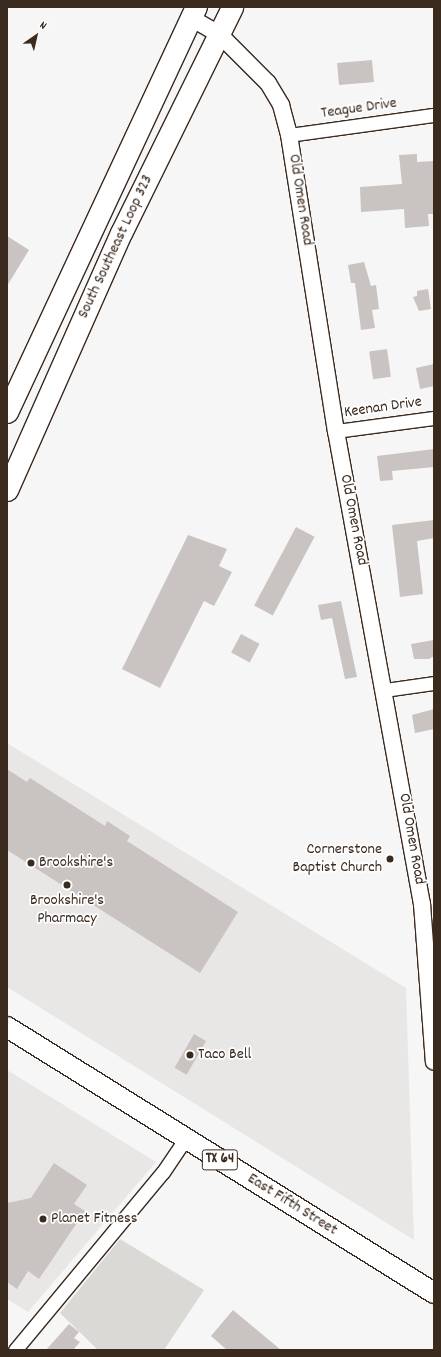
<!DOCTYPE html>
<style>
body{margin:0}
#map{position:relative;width:441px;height:1357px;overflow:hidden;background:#f7f6f6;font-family:Dekko,sans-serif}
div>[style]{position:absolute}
.built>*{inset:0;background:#e9e7e6}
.green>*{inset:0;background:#dbd9d6}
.building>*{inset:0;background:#c9c3c1;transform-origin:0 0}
.roads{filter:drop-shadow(1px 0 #3b2a1e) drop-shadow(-1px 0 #3b2a1e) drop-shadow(0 1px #3b2a1e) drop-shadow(0 -1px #3b2a1e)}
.minor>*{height:13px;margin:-6.5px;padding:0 6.5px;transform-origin:6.5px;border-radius:6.5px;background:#fff}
.tertiary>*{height:16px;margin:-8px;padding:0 8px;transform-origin:8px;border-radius:8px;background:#fff}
.primary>*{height:20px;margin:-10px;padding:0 10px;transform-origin:10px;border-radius:10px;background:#fff}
.trunk>*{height:21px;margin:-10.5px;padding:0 10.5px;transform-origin:10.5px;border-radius:10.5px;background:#fff}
.dots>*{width:11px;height:11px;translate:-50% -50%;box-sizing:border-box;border:2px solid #fff;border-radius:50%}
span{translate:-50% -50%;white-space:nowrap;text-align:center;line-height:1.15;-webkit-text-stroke:3.5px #fff;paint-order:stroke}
.shield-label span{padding:1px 3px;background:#fff;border:1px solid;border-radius:3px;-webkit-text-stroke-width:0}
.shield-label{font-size:15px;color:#3b2a1e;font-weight:700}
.street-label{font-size:16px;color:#3b2a1e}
.poi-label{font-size:16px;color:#3b2a1e}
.right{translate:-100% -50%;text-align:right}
.left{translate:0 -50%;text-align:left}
.frame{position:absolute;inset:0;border:8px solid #3b2a1e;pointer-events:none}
.north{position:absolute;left:16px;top:16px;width:40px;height:40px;-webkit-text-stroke:3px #fff;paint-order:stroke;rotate:34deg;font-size:11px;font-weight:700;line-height:16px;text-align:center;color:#3b2a1e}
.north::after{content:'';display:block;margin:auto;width:14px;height:18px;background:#3b2a1e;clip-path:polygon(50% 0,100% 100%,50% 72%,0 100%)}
</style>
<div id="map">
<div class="built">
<i style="clip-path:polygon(7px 743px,406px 988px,414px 1240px,7px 987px)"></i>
<i style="clip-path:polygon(7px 1070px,156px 1162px,28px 1312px,7px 1299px)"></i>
</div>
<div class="green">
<i style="clip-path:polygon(120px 1239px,204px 1290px,164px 1350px,98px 1350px,60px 1313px)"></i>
</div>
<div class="building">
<i style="left:372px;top:60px;width:22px;height:35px;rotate:85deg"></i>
<i style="clip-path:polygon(417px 154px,417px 162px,434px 161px,434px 214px,428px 214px,429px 226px,405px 228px,404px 209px,361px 212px,360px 187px,402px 184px,399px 155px)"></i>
<i style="clip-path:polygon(7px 236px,29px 250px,7px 286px)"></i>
<i style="clip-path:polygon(364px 262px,371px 286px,376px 285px,379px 309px,372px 310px,375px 328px,361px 330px,355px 283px,351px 283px,348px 265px)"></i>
<i style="clip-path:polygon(428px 289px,431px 309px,419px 311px,413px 297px,417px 296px,417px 291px)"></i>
<i style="left:387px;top:349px;width:28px;height:18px;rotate:82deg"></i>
<i style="clip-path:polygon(434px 364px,434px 386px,420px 389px,416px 368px)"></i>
<i style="clip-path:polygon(434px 449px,434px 467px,392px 471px,393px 480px,380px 481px,377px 456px)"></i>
<i style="clip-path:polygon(434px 520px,434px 538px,417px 541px,423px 594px,400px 597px,392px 525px)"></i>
<i style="left:296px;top:527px;width:21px;height:89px;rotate:28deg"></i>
<i style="clip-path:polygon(188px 535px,227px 549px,219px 566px,232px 572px,214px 606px,204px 601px,160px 688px,122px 669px)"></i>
<i style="clip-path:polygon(341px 601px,357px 677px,345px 679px,332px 618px,321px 620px,318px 605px)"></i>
<i style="left:241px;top:634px;width:21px;height:21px;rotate:28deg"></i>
<i style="clip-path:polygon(434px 640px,434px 656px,429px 659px,414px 659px,411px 644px)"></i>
<i style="clip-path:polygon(434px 709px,434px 729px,415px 733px,412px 715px)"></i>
<i style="clip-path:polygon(7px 769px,27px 782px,30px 778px,105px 826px,107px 821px,130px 836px,127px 841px,238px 912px,200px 973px,7px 850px)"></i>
<i style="left:194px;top:1034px;width:14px;height:39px;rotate:30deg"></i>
<i style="clip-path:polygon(54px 1163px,87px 1185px,74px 1204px,85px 1211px,39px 1279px,28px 1271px,17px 1289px,7px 1282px,7px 1203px,31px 1198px)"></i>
<i style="clip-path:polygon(233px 1310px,281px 1350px,227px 1350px,211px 1336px)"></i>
<i style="clip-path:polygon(69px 1324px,79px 1332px,74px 1338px,80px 1342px,73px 1350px,46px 1350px)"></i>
</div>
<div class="roads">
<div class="minor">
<i style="left:289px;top:135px;width:146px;rotate:-7.9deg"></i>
<i style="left:336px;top:431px;width:99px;rotate:-7.6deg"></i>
<i style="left:385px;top:690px;width:49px;rotate:-8.1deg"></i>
<i style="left:15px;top:1350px;width:231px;rotate:-50.3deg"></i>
<i style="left:163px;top:1172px;width:40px;rotate:-56deg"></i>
</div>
<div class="tertiary">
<i style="left:191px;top:18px;width:32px;rotate:30deg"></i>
<i style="left:219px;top:34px;width:69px;rotate:45deg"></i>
<i style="left:268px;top:83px;width:26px;rotate:59deg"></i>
<i style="left:281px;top:105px;width:31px;rotate:75deg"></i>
<i style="left:289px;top:135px;width:300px;rotate:81deg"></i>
<i style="left:336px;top:431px;width:481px;rotate:79.7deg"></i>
<i style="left:422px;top:904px;width:158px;rotate:85.7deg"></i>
</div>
<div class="primary">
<i style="left:7px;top:1027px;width:503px;rotate:31.92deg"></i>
</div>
<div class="trunk">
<i style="left:7px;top:412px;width:447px;rotate:-65deg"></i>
<i style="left:7px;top:490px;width:281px;rotate:-66.1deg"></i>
<i style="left:121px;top:233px;width:252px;rotate:-63.8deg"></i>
</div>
</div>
<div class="dots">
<i style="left:390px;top:859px;background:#3b2a1e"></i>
<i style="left:31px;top:863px;background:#3b2a1e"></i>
<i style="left:67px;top:885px;background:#3b2a1e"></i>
<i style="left:190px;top:1055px;background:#3b2a1e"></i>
<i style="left:43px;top:1219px;background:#3b2a1e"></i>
</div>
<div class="shield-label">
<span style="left:220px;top:1160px">TX 64</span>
</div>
<div class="street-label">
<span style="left:359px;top:109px;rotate:-8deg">Teague Drive</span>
<span style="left:300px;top:200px;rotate:81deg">Old Omen Road</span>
<span style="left:116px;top:247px;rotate:-65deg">South Southeast Loop 323</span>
<span style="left:383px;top:408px;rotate:-8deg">Keenan Drive</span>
<span style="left:353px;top:520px;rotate:79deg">Old Omen Road</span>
<span style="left:411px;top:839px;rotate:80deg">Old Omen Road</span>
<span style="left:292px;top:1205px;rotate:32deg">East Fifth Street</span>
</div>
<div class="poi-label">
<span class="right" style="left:382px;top:859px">Cornerstone<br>Baptist Church</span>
<span class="left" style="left:39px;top:863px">Brookshire's</span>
<span style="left:67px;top:910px">Brookshire's<br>Pharmacy</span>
<span class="left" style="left:198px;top:1055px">Taco Bell</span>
<span class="left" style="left:51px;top:1219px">Planet Fitness</span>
</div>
<div class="frame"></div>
<div class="north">N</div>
</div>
